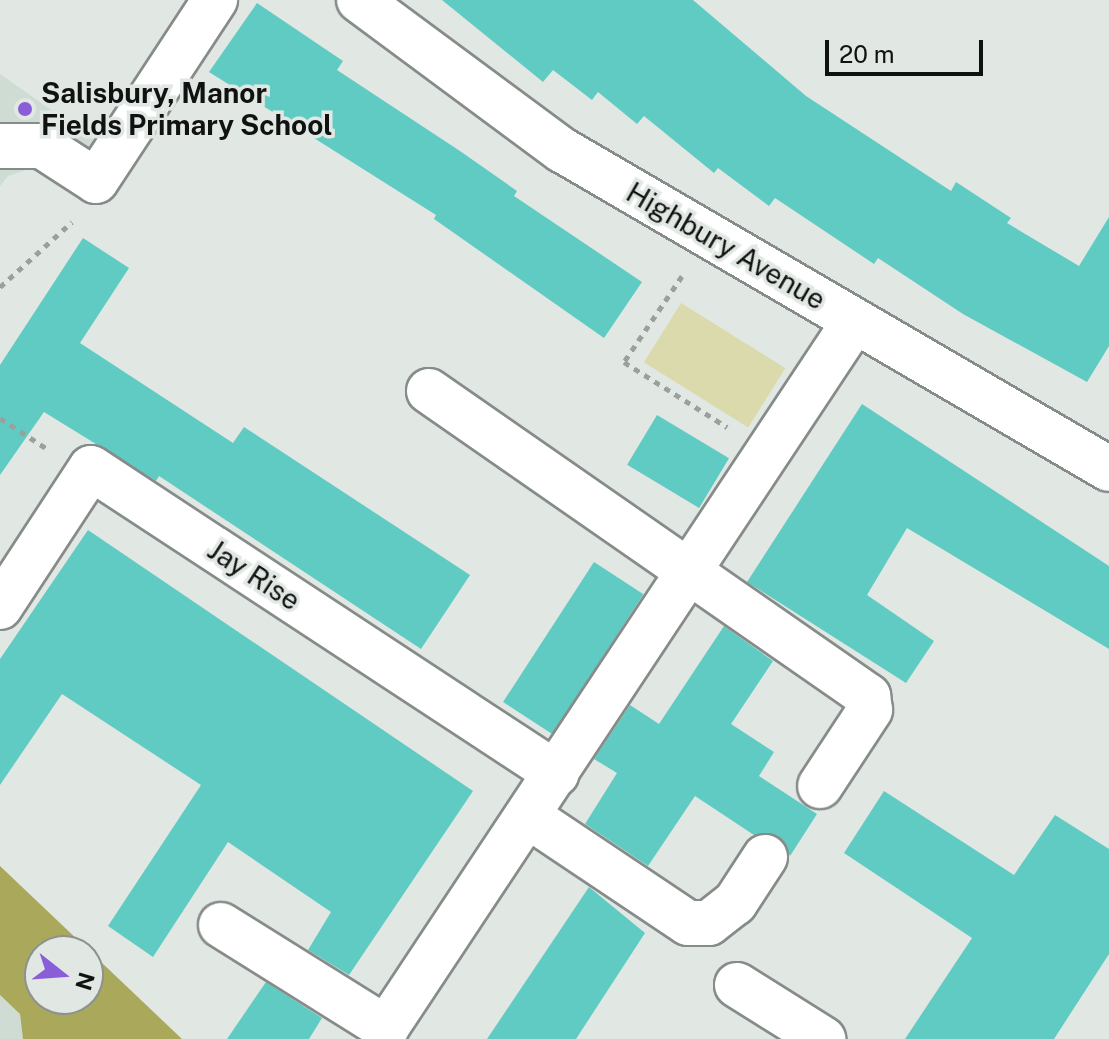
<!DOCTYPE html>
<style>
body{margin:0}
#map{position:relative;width:1109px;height:1039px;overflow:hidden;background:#e1e7e3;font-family:"Public Sans",sans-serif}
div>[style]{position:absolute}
.built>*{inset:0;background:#cedcd4}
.green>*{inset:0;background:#dadaac;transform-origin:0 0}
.forest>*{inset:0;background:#aaa85b}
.building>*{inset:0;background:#60cbc3;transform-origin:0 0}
.path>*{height:5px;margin-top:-2.5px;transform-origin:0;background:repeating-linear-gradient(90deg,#9ba09d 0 6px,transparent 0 12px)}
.roads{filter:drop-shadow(2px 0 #868c89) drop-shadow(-2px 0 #868c89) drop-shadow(0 2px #868c89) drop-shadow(0 -2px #868c89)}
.minor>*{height:44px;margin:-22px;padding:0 22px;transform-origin:22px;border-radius:22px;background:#fff}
.dots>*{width:22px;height:22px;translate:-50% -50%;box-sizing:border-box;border:4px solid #e1e7e3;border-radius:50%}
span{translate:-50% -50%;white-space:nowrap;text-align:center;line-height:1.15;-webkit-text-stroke:7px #e1e7e3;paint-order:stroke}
.poi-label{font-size:28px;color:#101211;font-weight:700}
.left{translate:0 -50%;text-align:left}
.street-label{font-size:28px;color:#101211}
.north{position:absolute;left:24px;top:935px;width:80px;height:80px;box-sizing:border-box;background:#e1e7e3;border:2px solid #8d928f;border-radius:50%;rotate:107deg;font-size:22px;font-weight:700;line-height:32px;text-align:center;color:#101211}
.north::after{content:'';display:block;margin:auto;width:28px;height:36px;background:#895ed8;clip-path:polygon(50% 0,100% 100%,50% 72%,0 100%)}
.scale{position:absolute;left:825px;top:40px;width:158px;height:36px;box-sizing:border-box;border:4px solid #101211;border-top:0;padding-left:10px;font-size:24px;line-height:28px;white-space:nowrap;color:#101211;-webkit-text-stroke:6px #e1e7e3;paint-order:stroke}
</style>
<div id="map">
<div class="built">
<i style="clip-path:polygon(0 74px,100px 144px,90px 192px,29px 169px,8px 176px,0 186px)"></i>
<i style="clip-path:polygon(0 995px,20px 1014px,23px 1039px,0 1039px)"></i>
</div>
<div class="green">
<i style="left:681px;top:303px;width:123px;height:70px;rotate:32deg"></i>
</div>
<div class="forest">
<i style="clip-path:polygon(evenodd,0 866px,182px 1039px,23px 1039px,20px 1014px,0 995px,0 866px,40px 951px,88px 951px,88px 999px,40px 999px,40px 951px)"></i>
</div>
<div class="building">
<i style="clip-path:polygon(442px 0,693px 0,806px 96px,951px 191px,956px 182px,1011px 218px,1007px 223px,1079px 266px,1109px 217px,1109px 346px,1087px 382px,963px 314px,878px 258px,874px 264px,775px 198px,769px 206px,718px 168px,714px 173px,644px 116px,637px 124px,598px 92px,592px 100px,553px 70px,543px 82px)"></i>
<i style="clip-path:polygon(257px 3px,343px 61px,337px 70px,460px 151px,517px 191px,514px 196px,642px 282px,604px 338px,434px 219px,436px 215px,209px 72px)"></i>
<i style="clip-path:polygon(83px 238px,129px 268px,80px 343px,233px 443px,244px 427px,470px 575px,421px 649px,159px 476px,156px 481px,44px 412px,0 475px,0 365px)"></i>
<i style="clip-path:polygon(862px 404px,1109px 566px,1109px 649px,907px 528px,867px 595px,934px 641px,906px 683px,747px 582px)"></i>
<i style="left:657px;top:415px;width:84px;height:58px;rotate:31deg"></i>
<i style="clip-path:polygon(88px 530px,473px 791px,349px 975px,308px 950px,331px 912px,228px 842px,153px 957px,108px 926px,201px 785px,62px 694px,0 785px,0 659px)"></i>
<i style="left:594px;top:562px;width:59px;height:167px;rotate:33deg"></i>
<i style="clip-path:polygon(724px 626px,773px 661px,731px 724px,774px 752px,759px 776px,817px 814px,790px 856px,778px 836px,754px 835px,695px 796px,648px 866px,585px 824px,617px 773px,594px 759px,630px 705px,659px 724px)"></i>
<i style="clip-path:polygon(884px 791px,1014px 875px,1055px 815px,1109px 849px,1109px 954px,1054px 1039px,905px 1039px,972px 938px,844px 853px)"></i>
<i style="clip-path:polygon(589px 887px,645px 933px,576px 1039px,487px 1039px)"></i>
<i style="clip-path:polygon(266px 982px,322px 1018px,309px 1039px,227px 1039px)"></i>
</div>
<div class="path">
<i style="left:682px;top:276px;width:104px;rotate:124deg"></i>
<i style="left:624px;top:362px;width:122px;rotate:32.3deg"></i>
<i style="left:0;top:287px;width:97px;rotate:-42.1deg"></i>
<i style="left:0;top:418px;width:55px;rotate:33.1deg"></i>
</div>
<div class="roads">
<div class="minor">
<i style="left:359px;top:0;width:252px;rotate:36.5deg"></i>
<i style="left:562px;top:150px;width:633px;rotate:30.25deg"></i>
<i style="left:0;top:146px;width:42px"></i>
<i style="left:42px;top:146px;width:64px;rotate:32.9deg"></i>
<i style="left:96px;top:181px;width:217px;rotate:-56.7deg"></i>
<i style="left:429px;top:391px;width:535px;rotate:34.79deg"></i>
<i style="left:868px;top:696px;width:14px;rotate:82deg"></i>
<i style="left:870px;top:710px;width:91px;rotate:123.3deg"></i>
<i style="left:0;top:607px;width:166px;rotate:-56.8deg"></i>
<i style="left:91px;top:468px;width:557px;rotate:33.29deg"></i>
<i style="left:528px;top:816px;width:192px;rotate:33.8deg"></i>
<i style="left:688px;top:923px;width:21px"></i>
<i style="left:709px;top:923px;width:33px;rotate:-38deg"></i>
<i style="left:735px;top:903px;width:55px;rotate:-56.9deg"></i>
<i style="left:221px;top:925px;width:195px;rotate:32deg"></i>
<i style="left:386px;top:1028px;width:847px;rotate:-56.46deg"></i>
<i style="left:737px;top:985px;width:102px;rotate:32.1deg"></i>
</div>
</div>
<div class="dots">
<i style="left:25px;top:109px;background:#895ed8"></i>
</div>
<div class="poi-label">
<span class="left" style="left:41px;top:109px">Salisbury, Manor<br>Fields Primary School</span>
</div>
<div class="street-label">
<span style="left:726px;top:246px;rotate:30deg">Highbury Avenue</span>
<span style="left:254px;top:575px;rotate:33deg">Jay Rise</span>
</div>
<div class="north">N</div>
<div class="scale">20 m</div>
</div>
